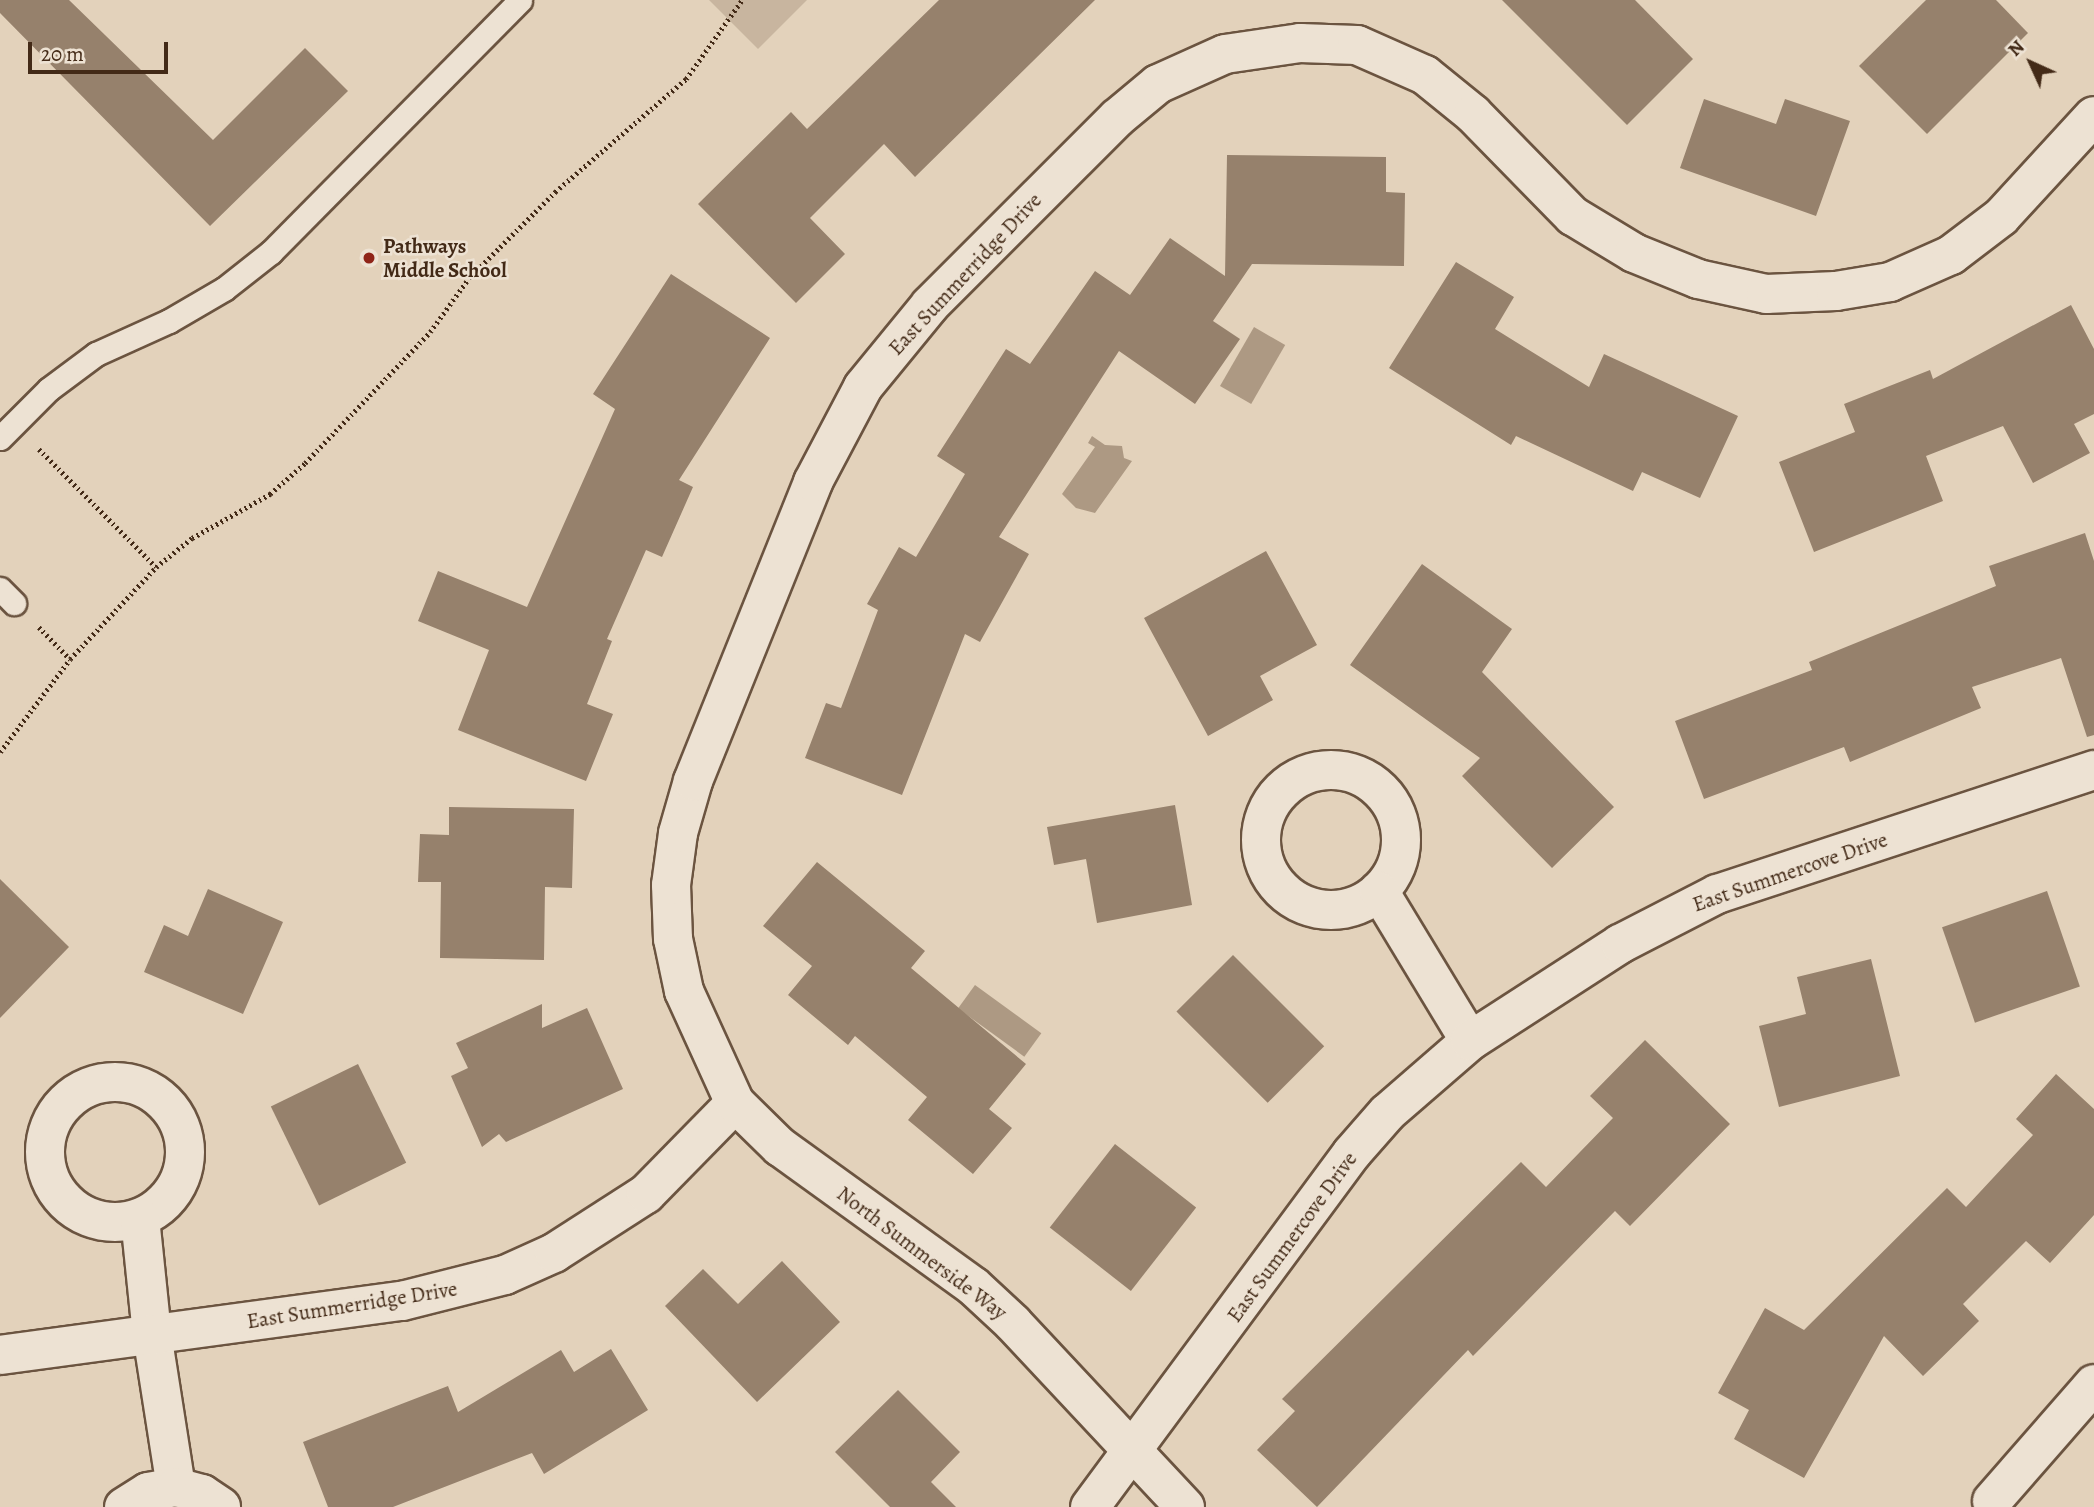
<!DOCTYPE html>
<style>
body{margin:0}
#map{position:relative;width:2094px;height:1507px;overflow:hidden;background:#e3d2bb;font-family:Alegreya,serif}
div>[style]{position:absolute}
.green>*{inset:0;background:#c8b59f}
.water>*{inset:0;background:#ad9983;transform-origin:0 0}
.building>*{inset:0;background:#96816c;transform-origin:0 0}
.path>*{height:4.5px;margin-top:-2.25px;transform-origin:0;background:repeating-linear-gradient(90deg,#432a17 0 2px,transparent 0 5.5px)}
.roads{filter:drop-shadow(2px 0 #6b5440) drop-shadow(-2px 0 #6b5440) drop-shadow(0 2px #6b5440) drop-shadow(0 -2px #6b5440)}
.service>*{height:23px;margin:-11.5px;padding:0 11.5px;transform-origin:11.5px;border-radius:11.5px;background:#ede2d3}
.minor>*{height:38px;margin:-19px;padding:0 19px;transform-origin:19px;border-radius:19px;background:#ede2d3}
.minor>.ring{margin:-19px;padding:0;box-sizing:content-box;background:none;border:38px solid #ede2d3;border-radius:50%}
.dots>*{width:19px;height:19px;translate:-50% -50%;box-sizing:border-box;border:4px solid #ede2d3;border-radius:50%}
span{translate:-50% -50%;white-space:nowrap;text-align:center;line-height:1.15;-webkit-text-stroke:5px #ede2d3;paint-order:stroke}
.poi-label{font-size:21px;color:#432a17;font-weight:700}
.left{translate:0 -50%;text-align:left}
.street-label{font-size:21px;color:#432a17}
.north{position:absolute;left:1996px;top:28px;width:70px;height:70px;-webkit-text-stroke:5px #ede2d3;paint-order:stroke;rotate:315deg;font-size:19px;font-weight:700;line-height:28px;text-align:center;color:#432a17}
.north::after{content:'';display:block;margin:auto;width:24px;height:32px;background:#432a17;clip-path:polygon(50% 0,100% 100%,50% 72%,0 100%)}
.scale{position:absolute;left:28px;top:42px;width:140px;height:32px;box-sizing:border-box;border:4px solid #432a17;border-top:0;padding-left:9px;font-size:21px;line-height:24px;white-space:nowrap;color:#432a17;-webkit-text-stroke:5px #ede2d3;paint-order:stroke}
</style>
<div id="map">
<div class="green">
<i style="clip-path:polygon(709px 0,807px 0,758px 49px)"></i>
</div>
<div class="water">
<i style="left:1254px;top:327px;width:36px;height:68px;rotate:30deg"></i>
<i style="clip-path:polygon(1092px 436px,1105px 445px,1122px 446px,1124px 458px,1132px 461px,1095px 513px,1076px 508px,1062px 494px,1095px 447px,1088px 443px)"></i>
<i style="left:975px;top:985px;width:82px;height:29px;rotate:36deg"></i>
</div>
<div class="building">
<i style="clip-path:polygon(0 0,69px 0,213px 140px,305px 48px,348px 91px,210px 226px,0 13px)"></i>
<i style="clip-path:polygon(939px 0,1095px 0,915px 177px,884px 144px,810px 218px,845px 254px,796px 303px,698px 204px,791px 112px,807px 129px)"></i>
<i style="clip-path:polygon(1502px 0,1635px 0,1693px 59px,1627px 125px)"></i>
<i style="clip-path:polygon(1926px 0,1996px 0,2028px 33px,1927px 134px,1859px 66px)"></i>
<i style="clip-path:polygon(1704px 99px,1776px 124px,1785px 99px,1850px 121px,1816px 216px,1680px 168px)"></i>
<i style="clip-path:polygon(1227px 155px,1386px 157px,1386px 192px,1405px 193px,1404px 266px,1252px 264px,1213px 321px,1240px 339px,1195px 404px,1119px 351px,999px 537px,1029px 554px,980px 642px,965px 634px,902px 795px,805px 758px,826px 703px,841px 708px,878px 610px,867px 604px,899px 547px,916px 557px,965px 474px,937px 456px,1006px 349px,1030px 364px,1095px 271px,1130px 295px,1170px 238px,1225px 276px)"></i>
<i style="clip-path:polygon(1456px 262px,1514px 297px,1495px 329px,1589px 387px,1604px 354px,1738px 416px,1700px 498px,1642px 472px,1633px 491px,1516px 436px,1511px 445px,1389px 368px)"></i>
<i style="clip-path:polygon(671px 274px,770px 338px,679px 480px,693px 487px,662px 557px,646px 550px,607px 639px,612px 641px,587px 704px,613px 714px,586px 781px,458px 730px,489px 650px,418px 621px,438px 571px,527px 607px,615px 409px,593px 394px)"></i>
<i style="clip-path:polygon(2071px 305px,2094px 349px,2094px 414px,2074px 424px,2090px 453px,2033px 483px,2003px 426px,1926px 456px,1943px 501px,1814px 552px,1779px 462px,1855px 432px,1844px 404px,1930px 370px,1933px 379px)"></i>
<i style="clip-path:polygon(2085px 533px,2094px 561px,2094px 735px,2087px 737px,2061px 658px,1972px 687px,1981px 708px,1850px 762px,1844px 747px,1704px 799px,1675px 721px,1812px 670px,1809px 662px,1996px 586px,1989px 566px)"></i>
<i style="clip-path:polygon(1266px 551px,1317px 645px,1260px 676px,1273px 700px,1208px 736px,1144px 618px)"></i>
<i style="clip-path:polygon(1422px 564px,1512px 629px,1482px 672px,1614px 807px,1552px 868px,1462px 776px,1480px 758px,1350px 665px)"></i>
<i style="clip-path:polygon(1175px 805px,1192px 905px,1097px 923px,1086px 859px,1054px 865px,1047px 827px)"></i>
<i style="clip-path:polygon(449px 807px,574px 809px,572px 888px,545px 887px,544px 960px,440px 958px,441px 882px,418px 882px,420px 834px,449px 835px)"></i>
<i style="clip-path:polygon(817px 862px,925px 951px,911px 968px,1026px 1064px,989px 1109px,1012px 1128px,973px 1174px,908px 1120px,927px 1097px,855px 1036px,848px 1045px,788px 995px,812px 966px,763px 926px)"></i>
<i style="clip-path:polygon(0 879px,69px 947px,0 1018px)"></i>
<i style="clip-path:polygon(208px 889px,283px 922px,243px 1014px,144px 972px,164px 925px,188px 936px)"></i>
<i style="left:2047px;top:891px;width:101px;height:111px;rotate:71deg"></i>
<i style="left:1233px;top:955px;width:129px;height:80px;rotate:45deg"></i>
<i style="clip-path:polygon(1871px 959px,1900px 1076px,1779px 1107px,1759px 1026px,1806px 1014px,1797px 977px)"></i>
<i style="clip-path:polygon(542px 1004px,542px 1028px,587px 1008px,623px 1089px,506px 1142px,499px 1134px,482px 1147px,451px 1076px,468px 1068px,456px 1043px)"></i>
<i style="clip-path:polygon(1645px 1040px,1730px 1124px,1630px 1226px,1615px 1211px,1473px 1356px,1468px 1350px,1317px 1507px,1257px 1450px,1295px 1411px,1282px 1399px,1521px 1162px,1546px 1187px,1613px 1118px,1590px 1096px)"></i>
<i style="left:358px;top:1064px;width:110px;height:97px;rotate:64deg"></i>
<i style="clip-path:polygon(2056px 1074px,2094px 1109px,2094px 1215px,2050px 1263px,2026px 1241px,1963px 1304px,1979px 1321px,1923px 1376px,1884px 1336px,1804px 1478px,1734px 1439px,1749px 1410px,1718px 1393px,1765px 1308px,1804px 1330px,1947px 1188px,1966px 1207px,2033px 1135px,2016px 1119px)"></i>
<i style="left:1115px;top:1144px;width:103px;height:106px;rotate:38deg"></i>
<i style="clip-path:polygon(782px 1261px,840px 1322px,757px 1402px,665px 1306px,703px 1269px,738px 1304px)"></i>
<i style="clip-path:polygon(611px 1349px,648px 1410px,544px 1474px,532px 1453px,393px 1507px,328px 1507px,303px 1442px,448px 1386px,458px 1412px,561px 1350px,574px 1372px)"></i>
<i style="clip-path:polygon(898px 1390px,960px 1452px,931px 1482px,956px 1507px,890px 1507px,835px 1452px)"></i>
</div>
<div class="path">
<i style="left:39px;top:449px;width:166px;rotate:45.2deg"></i>
<i style="left:156px;top:567px;width:46px;rotate:-38.9deg"></i>
<i style="left:192px;top:538px;width:90px;rotate:-29.4deg"></i>
<i style="left:270px;top:494px;width:47px;rotate:-41.5deg"></i>
<i style="left:305px;top:463px;width:181px;rotate:-46.3deg"></i>
<i style="left:430px;top:332px;width:67px;rotate:-54.2deg"></i>
<i style="left:469px;top:278px;width:122px;rotate:-45deg"></i>
<i style="left:555px;top:192px;width:173px;rotate:-40.8deg"></i>
<i style="left:686px;top:79px;width:97px;rotate:-54.7deg"></i>
<i style="left:39px;top:627px;width:45px;rotate:45.9deg"></i>
<i style="left:0;top:752px;width:116px;rotate:-53deg"></i>
<i style="left:70px;top:659px;width:126px;rotate:-46.9deg"></i>
</div>
<div class="roads">
<div class="service">
<i style="left:0;top:438px;width:69px;rotate:-45deg"></i>
<i style="left:49px;top:389px;width:59px;rotate:-36.7deg"></i>
<i style="left:96px;top:354px;width:80px;rotate:-24.3deg"></i>
<i style="left:169px;top:321px;width:64px;rotate:-30.2deg"></i>
<i style="left:224px;top:289px;width:60px;rotate:-38.2deg"></i>
<i style="left:271px;top:252px;width:354px;rotate:-45.3deg"></i>
<i style="left:0;top:589px;width:20px;rotate:45deg"></i>
</div>
<div class="minor">
<i class="ring" style="left:1261px;top:770px;width:102px;height:102px"></i>
<i style="left:1379px;top:891px;width:175px;rotate:58.8deg"></i>
<i class="ring" style="left:45px;top:1082px;width:102px;height:102px"></i>
<i style="left:140px;top:1218px;width:117px;rotate:84.1deg"></i>
<i style="left:152px;top:1334px;width:155px;rotate:81.1deg"></i>
<i style="left:0;top:1355px;width:406px;rotate:-7.7deg"></i>
<i style="left:402px;top:1301px;width:106px;rotate:-14.2deg"></i>
<i style="left:505px;top:1275px;width:54px;rotate:-24.2deg"></i>
<i style="left:554px;top:1253px;width:109px;rotate:-32.7deg"></i>
<i style="left:646px;top:1194px;width:127px;rotate:-45.6deg"></i>
<i style="left:1992px;top:1501px;width:155px;rotate:-48.9deg"></i>
<i style="left:124px;top:1507px;width:28px;rotate:-32deg"></i>
<i style="left:148px;top:1492px;width:28px;rotate:-10deg"></i>
<i style="left:176px;top:1487px;width:27px;rotate:15deg"></i>
<i style="left:202px;top:1494px;width:23px;rotate:34deg"></i>
<i style="left:1090px;top:1507px;width:440px;rotate:-53.5deg"></i>
<i style="left:1352px;top:1153px;width:53px;rotate:-48.8deg"></i>
<i style="left:1387px;top:1113px;width:110px;rotate:-40.9deg"></i>
<i style="left:1470px;top:1041px;width:179px;rotate:-32.9deg"></i>
<i style="left:1620px;top:944px;width:109px;rotate:-27.3deg"></i>
<i style="left:1717px;top:894px;width:397px;rotate:-18.2deg"></i>
<i style="left:1185px;top:1507px;width:252px;rotate:-133.1deg"></i>
<i style="left:1013px;top:1323px;width:54px;rotate:-137.2deg"></i>
<i style="left:973px;top:1286px;width:238px;rotate:-144.2deg"></i>
<i style="left:780px;top:1147px;width:63px;rotate:-135.6deg"></i>
<i style="left:735px;top:1103px;width:123px;rotate:-114.5deg"></i>
<i style="left:684px;top:991px;width:53px;rotate:-101.9deg"></i>
<i style="left:673px;top:939px;width:54px;rotate:-92.1deg"></i>
<i style="left:671px;top:885px;width:52px;rotate:-82.3deg"></i>
<i style="left:678px;top:833px;width:54px;rotate:-73.9deg"></i>
<i style="left:693px;top:781px;width:322px;rotate:-68.1deg"></i>
<i style="left:813px;top:482px;width:107px;rotate:-62.2deg"></i>
<i style="left:863px;top:387px;width:106px;rotate:-50.7deg"></i>
<i style="left:930px;top:305px;width:264px;rotate:-45deg"></i>
<i style="left:1117px;top:118px;width:53px;rotate:-39.7deg"></i>
<i style="left:1158px;top:84px;width:73px;rotate:-24.1deg"></i>
<i style="left:1225px;top:54px;width:76px;rotate:-8.3deg"></i>
<i style="left:1300px;top:43px;width:57px;rotate:2deg"></i>
<i style="left:1357px;top:45px;width:74px;rotate:23.8deg"></i>
<i style="left:1425px;top:75px;width:62px;rotate:39.1deg"></i>
<i style="left:1473px;top:114px;width:143px;rotate:45.6deg"></i>
<i style="left:1573px;top:216px;width:71px;rotate:31.2deg"></i>
<i style="left:1634px;top:253px;width:69px;rotate:22.1deg"></i>
<i style="left:1698px;top:279px;width:70px;rotate:12.4deg"></i>
<i style="left:1766px;top:294px;width:70px;rotate:-2.5deg"></i>
<i style="left:1836px;top:291px;width:55px;rotate:-9.5deg"></i>
<i style="left:1890px;top:282px;width:67px;rotate:-23.9deg"></i>
<i style="left:1951px;top:255px;width:63px;rotate:-37.2deg"></i>
<i style="left:2001px;top:217px;width:137px;rotate:-47.4deg"></i>
</div>
</div>
<div class="dots">
<i style="left:369px;top:258px;background:#8f2418"></i>
</div>
<div class="poi-label">
<span class="left" style="left:383px;top:258px">Pathways<br>Middle School</span>
</div>
<div class="street-label">
<span style="left:965px;top:274px;rotate:-47deg">East Summerridge Drive</span>
<span style="left:1790px;top:872px;rotate:-19deg">East Summercove Drive</span>
<span style="left:1292px;top:1237px;rotate:-54deg">East Summercove Drive</span>
<span style="left:922px;top:1253px;rotate:37deg">North Summerside Way</span>
<span style="left:352px;top:1305px;rotate:-9deg">East Summerridge Drive</span>
</div>
<div class="north">N</div>
<div class="scale">20 m</div>
</div>
